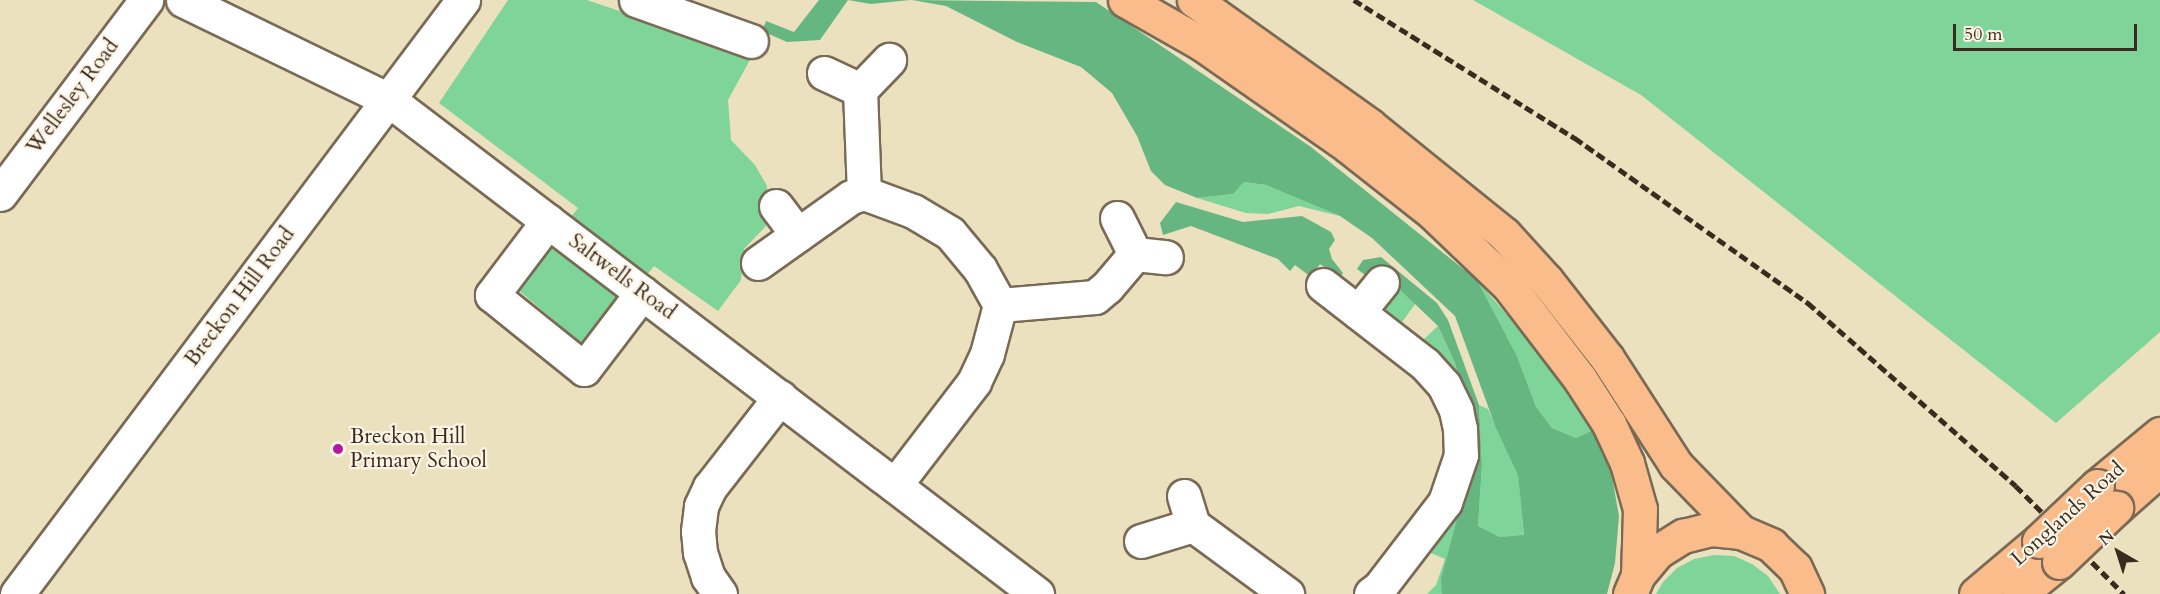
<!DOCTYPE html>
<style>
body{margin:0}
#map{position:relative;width:2160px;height:594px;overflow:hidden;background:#ebe1bf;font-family:Cardo,serif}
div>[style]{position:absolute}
.green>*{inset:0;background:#7ed499}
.forest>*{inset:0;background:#66b681}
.roads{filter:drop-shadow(2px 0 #796a56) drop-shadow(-2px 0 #796a56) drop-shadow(0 2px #796a56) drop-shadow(0 -2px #796a56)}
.minor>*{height:33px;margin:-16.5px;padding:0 16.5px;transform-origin:16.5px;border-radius:16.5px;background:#fff}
.major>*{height:33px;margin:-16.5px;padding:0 16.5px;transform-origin:16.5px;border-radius:16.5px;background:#f9bc8a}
.highway>*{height:33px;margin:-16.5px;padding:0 16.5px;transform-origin:16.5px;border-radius:16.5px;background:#f9bc8a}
.rail>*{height:4.5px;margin-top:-2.25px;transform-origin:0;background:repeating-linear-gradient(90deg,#3b2a1e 0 9px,transparent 0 13.5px)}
.bridges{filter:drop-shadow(2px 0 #796a56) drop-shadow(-2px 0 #796a56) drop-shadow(0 2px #796a56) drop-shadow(0 -2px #796a56)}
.major-bridge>*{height:33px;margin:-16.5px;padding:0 16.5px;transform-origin:16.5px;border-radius:16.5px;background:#f9bc8a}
.dots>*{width:16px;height:16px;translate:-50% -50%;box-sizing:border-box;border:3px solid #fcf5e5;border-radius:50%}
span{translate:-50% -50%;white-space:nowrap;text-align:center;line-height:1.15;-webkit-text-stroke:4.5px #fcf5e5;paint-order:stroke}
.street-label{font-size:21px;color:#3b2a1e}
.poi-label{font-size:21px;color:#3b2a1e}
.left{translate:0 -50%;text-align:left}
.north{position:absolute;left:2088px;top:522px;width:60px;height:60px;-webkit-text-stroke:4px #fcf5e5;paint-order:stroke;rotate:321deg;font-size:16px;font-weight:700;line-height:24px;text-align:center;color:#3b2a1e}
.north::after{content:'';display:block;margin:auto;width:21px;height:27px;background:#3b2a1e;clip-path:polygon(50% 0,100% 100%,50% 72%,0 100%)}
.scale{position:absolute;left:1953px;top:24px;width:184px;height:27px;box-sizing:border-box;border:3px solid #3b2a1e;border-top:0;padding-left:8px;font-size:18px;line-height:21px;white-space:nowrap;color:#3b2a1e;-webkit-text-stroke:4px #fcf5e5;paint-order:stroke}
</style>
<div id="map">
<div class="green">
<i style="clip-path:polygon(508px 0,587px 0,752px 56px,728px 100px,731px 140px,755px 165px,767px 186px,766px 226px,744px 249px,741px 280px,718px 311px,654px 266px,589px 350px,516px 288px,578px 208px,439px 103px)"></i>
<i style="clip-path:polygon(1473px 0,2160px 0,2160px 332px,2056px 423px,1641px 95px)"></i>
<i style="clip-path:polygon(1244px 182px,1266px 185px,1340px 216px,1299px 206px,1268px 214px,1246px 213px,1197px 198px,1233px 194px)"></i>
<i style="clip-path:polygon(1477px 280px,1542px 356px,1593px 430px,1576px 438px,1552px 428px,1536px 407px,1517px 356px)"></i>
<i style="clip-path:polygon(1392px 282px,1416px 303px,1402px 322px,1393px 325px,1380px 309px)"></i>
<i style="clip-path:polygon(1438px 326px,1455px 363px,1461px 387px,1427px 348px,1424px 339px)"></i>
<i style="clip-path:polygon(1479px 405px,1488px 409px,1518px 473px,1524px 536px,1500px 537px,1478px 526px,1482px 465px)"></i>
<i style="clip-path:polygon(1468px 478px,1442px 579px,1442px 594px,1427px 594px,1436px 585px,1445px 559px,1431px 553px,1424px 541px)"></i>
<i style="clip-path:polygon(1714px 555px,1734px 556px,1752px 564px,1768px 576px,1780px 594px,1656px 594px,1663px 582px,1677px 568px,1694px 559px)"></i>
</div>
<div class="forest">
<i style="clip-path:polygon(819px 0,910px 0,871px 4px,848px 0,820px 40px,787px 42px,762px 31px,766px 21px,794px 32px)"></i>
<i style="clip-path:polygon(912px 0,1096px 2px,1311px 147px,1477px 280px,1517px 356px,1536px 407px,1552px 428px,1576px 438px,1593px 430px,1611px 471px,1619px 516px,1615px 563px,1607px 594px,1442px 594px,1441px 579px,1468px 478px,1469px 421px,1455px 363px,1438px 326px,1392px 282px,1369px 278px,1357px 269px,1363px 260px,1381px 257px,1437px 303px,1448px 320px,1479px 405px,1482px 465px,1478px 526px,1500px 537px,1524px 535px,1518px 475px,1496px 428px,1455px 316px,1372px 238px,1340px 216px,1266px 185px,1244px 182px,1233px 194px,1197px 198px,1165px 185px,1151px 171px,1137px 136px,1112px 93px,1081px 67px,1017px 42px,946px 6px)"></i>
<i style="clip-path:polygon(1176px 202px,1243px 222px,1302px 216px,1331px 232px,1335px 240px,1329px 249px,1332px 259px,1343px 273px,1339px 279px,1320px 264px,1311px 277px,1295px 265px,1290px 271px,1278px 259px,1191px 226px,1163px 235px,1160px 223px)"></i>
</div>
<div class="roads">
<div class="minor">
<i style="left:183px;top:0;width:229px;rotate:25.9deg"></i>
<i style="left:389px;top:100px;width:815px;rotate:37.32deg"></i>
<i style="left:636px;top:0;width:122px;rotate:19.6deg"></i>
<i style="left:824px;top:73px;width:40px;rotate:25deg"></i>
<i style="left:860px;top:90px;width:103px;rotate:87.8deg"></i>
<i style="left:860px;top:90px;width:42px;rotate:-46deg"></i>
<i style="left:0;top:194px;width:243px;rotate:-53deg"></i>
<i style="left:776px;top:206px;width:36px;rotate:53deg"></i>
<i style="left:1117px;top:218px;width:40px;rotate:63.4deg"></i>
<i style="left:1135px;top:254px;width:31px;rotate:6deg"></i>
<i style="left:548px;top:221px;width:93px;rotate:127.1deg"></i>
<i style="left:492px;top:295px;width:118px;rotate:38.8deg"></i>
<i style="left:584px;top:369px;width:96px;rotate:-52.7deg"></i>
<i style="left:758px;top:263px;width:114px;rotate:-35.4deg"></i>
<i style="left:851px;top:197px;width:14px;rotate:-17deg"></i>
<i style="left:864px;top:193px;width:52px;rotate:20.2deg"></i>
<i style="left:913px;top:211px;width:43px;rotate:30.7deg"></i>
<i style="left:950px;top:233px;width:47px;rotate:50.2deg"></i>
<i style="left:980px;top:269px;width:41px;rotate:60.9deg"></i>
<i style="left:1000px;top:305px;width:51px;rotate:104.9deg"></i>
<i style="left:987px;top:354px;width:31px;rotate:115deg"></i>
<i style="left:974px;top:382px;width:130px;rotate:127.5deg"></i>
<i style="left:1323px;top:285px;width:129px;rotate:37.8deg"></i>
<i style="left:1425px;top:364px;width:28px;rotate:48deg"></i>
<i style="left:1444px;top:385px;width:28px;rotate:64deg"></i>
<i style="left:1456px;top:410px;width:19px;rotate:78deg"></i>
<i style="left:1460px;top:429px;width:26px;rotate:88deg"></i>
<i style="left:1461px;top:455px;width:50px;rotate:108.8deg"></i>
<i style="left:1445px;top:502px;width:108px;rotate:127.5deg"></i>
<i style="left:1379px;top:588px;width:10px;rotate:143deg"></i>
<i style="left:1000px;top:305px;width:95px;rotate:-4.8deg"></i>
<i style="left:1095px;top:297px;width:16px;rotate:-40deg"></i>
<i style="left:1107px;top:287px;width:43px;rotate:-49.7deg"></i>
<i style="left:1358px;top:312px;width:38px;rotate:-51deg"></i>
<i style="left:1184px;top:496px;width:30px;rotate:73deg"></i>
<i style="left:1141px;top:541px;width:54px;rotate:-17.1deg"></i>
<i style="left:1193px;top:525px;width:117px;rotate:36.3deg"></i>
<i style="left:17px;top:594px;width:743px;rotate:-53.1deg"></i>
<i style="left:720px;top:594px;width:21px;rotate:-125deg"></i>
<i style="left:708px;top:577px;width:25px;rotate:-108deg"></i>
<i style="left:700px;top:553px;width:22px;rotate:-95deg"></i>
<i style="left:698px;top:531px;width:25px;rotate:-83deg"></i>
<i style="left:701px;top:506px;width:21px;rotate:-65deg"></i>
<i style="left:710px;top:487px;width:114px;rotate:-52.1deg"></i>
</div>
<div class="major">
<i style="left:2097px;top:486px;width:82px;rotate:-39.5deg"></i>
<i style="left:2116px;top:508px;width:59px;rotate:-41.6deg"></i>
<i style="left:1630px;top:594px;width:21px;rotate:-67deg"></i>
<i style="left:1638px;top:575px;width:30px;rotate:-50deg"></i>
<i style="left:1657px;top:552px;width:31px;rotate:-32deg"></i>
<i style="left:1683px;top:536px;width:29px;rotate:-14deg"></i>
<i style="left:1711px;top:529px;width:30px;rotate:6deg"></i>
<i style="left:1741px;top:532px;width:33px;rotate:23deg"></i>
<i style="left:1771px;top:545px;width:33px;rotate:44deg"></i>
<i style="left:1795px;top:568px;width:29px;rotate:65deg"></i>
<i style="left:1976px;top:594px;width:82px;rotate:-40.1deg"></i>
<i style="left:2019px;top:594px;width:51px;rotate:-38.7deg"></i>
</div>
<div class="highway">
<i style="left:1125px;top:0;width:89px;rotate:29.7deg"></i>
<i style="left:1202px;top:44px;width:178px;rotate:34.9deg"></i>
<i style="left:1348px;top:146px;width:108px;rotate:38.2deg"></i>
<i style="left:1433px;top:213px;width:105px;rotate:43.8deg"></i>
<i style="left:1509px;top:286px;width:117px;rotate:52.6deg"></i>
<i style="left:1580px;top:379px;width:54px;rotate:57.2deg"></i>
<i style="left:1609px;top:424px;width:43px;rotate:65.2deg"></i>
<i style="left:1627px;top:463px;width:48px;rotate:74.2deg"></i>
<i style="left:1640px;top:509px;width:66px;rotate:91.7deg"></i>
<i style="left:1194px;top:0;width:215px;rotate:35.5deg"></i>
<i style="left:1369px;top:125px;width:174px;rotate:38.9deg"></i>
<i style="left:1504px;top:234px;width:62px;rotate:47.6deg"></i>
<i style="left:1546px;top:280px;width:99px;rotate:52deg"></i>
<i style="left:1607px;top:358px;width:127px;rotate:57.2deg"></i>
<i style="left:1676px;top:465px;width:93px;rotate:45.9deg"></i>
</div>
</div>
<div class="rail">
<i style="left:1354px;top:0;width:261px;rotate:32deg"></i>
<i style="left:1575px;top:138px;width:286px;rotate:35.3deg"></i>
<i style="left:1808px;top:303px;width:277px;rotate:41.3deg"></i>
<i style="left:2016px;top:486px;width:153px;rotate:45deg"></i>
</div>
<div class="bridges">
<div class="major-bridge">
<i style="left:2039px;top:541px;width:80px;rotate:-43.5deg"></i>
<i style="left:2059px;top:562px;width:79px;rotate:-43.5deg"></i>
</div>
</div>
<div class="dots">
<i style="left:338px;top:449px;background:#b5179e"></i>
</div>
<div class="street-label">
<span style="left:73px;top:97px;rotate:-53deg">Wellesley Road</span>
<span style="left:622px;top:277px;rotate:37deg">Saltwells Road</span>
<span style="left:240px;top:297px;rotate:-53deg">Breckon Hill Road</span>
<span style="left:2068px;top:514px;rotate:-42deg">Longlands Road</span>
</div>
<div class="poi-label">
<span class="left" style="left:350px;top:449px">Breckon Hill<br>Primary School</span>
</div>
<div class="north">N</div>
<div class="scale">50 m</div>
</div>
